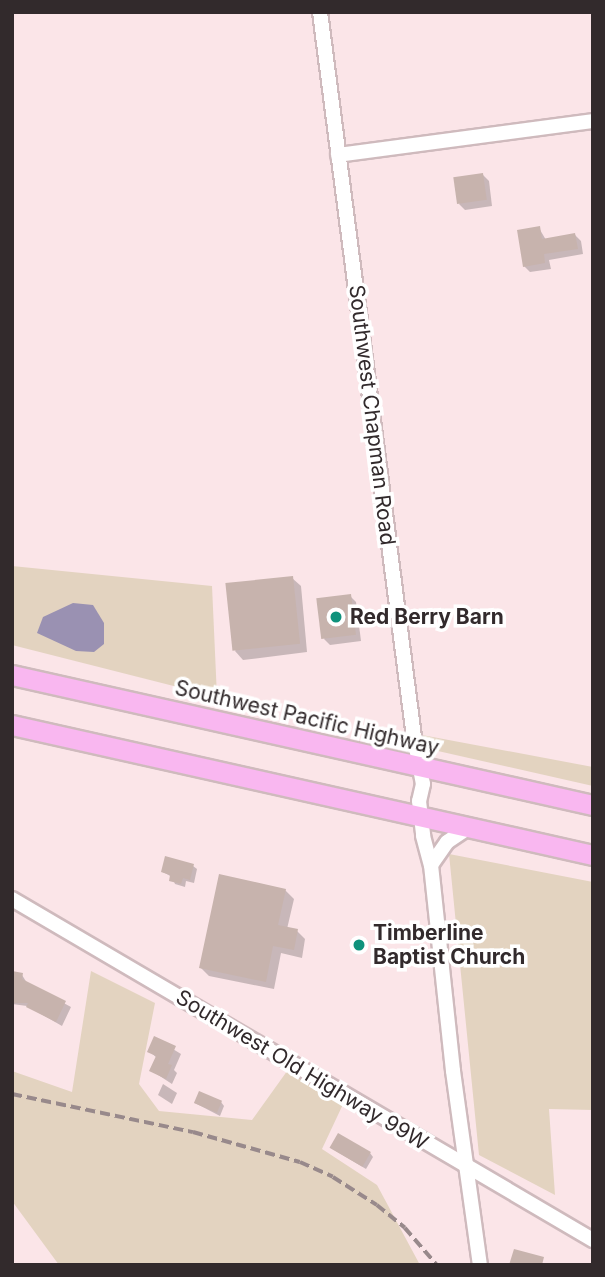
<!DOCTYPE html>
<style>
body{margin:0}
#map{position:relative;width:605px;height:1277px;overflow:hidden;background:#fbe5e8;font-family:Inter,sans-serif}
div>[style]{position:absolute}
.green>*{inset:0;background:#e3d3c0}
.water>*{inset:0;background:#9a91b2}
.shadow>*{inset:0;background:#0003}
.building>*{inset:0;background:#c7b3ad;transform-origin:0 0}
.roads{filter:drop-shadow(2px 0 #cfbabd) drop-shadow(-2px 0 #cfbabd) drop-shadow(0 2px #cfbabd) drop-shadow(0 -2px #cfbabd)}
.minor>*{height:14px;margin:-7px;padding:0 7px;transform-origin:7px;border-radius:7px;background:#fff}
.highway>*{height:19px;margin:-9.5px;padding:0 9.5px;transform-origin:9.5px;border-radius:9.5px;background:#f9b7f0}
.rail>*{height:3.5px;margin-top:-1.75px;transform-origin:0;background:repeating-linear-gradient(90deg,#98898b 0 10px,transparent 0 15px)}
.dots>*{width:19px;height:19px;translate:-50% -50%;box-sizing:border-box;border:4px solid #fff;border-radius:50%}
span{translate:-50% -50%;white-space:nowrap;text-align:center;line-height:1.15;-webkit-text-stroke:7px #fff;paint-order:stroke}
.street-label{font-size:21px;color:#322a2c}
.poi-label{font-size:21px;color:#322a2c;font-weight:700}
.left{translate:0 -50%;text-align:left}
.frame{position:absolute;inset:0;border:14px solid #322a2c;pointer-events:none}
</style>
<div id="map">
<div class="green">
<i style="clip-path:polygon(12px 566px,212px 586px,217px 697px,12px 645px)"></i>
<i style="clip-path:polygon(422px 735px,593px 767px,593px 786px,429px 749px)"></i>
<i style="clip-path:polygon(449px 854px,593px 882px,593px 1110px,549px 1109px,555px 1195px,479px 1155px)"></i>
<i style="clip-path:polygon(91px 971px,155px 1003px,139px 1084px,159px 1111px,252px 1120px,290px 1067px,345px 1100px,322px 1149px,377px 1185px,420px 1265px,59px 1265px,12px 1201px,12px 1071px,72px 1092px)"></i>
</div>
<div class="water">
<i style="clip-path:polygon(73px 603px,93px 605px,104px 623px,104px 644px,94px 652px,76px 651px,37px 633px,43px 617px)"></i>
</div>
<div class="shadow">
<i style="clip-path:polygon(483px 175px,489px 181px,492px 206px,465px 210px,459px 204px)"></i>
<i style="clip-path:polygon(539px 228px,546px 240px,575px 235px,581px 241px,583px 254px,549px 260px,551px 269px,530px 272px,524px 266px)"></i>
<i style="clip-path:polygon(292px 578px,301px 586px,307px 652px,243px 660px,235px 651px)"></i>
<i style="clip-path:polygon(350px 596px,356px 602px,361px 641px,330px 645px,324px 639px)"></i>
<i style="clip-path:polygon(193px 866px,197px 869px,194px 883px,186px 881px,185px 887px,175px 884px,172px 877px,163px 872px)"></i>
<i style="clip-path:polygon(285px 890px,294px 899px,287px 929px,297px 931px,305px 939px,302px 958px,281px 953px,274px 989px,209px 976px,200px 967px)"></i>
<i style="clip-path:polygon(12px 973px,22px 975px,27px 983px,71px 1007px,62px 1026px,27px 1006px,12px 1004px)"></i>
<i style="clip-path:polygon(155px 1038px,181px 1054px,174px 1070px,177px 1073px,172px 1084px,152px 1071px,157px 1058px,149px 1051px)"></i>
<i style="clip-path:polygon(163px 1084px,177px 1093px,172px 1104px,158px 1095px)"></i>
<i style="clip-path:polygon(221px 1102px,224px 1106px,220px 1116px,195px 1103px)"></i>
<i style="clip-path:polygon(331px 1148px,370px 1153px,373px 1157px,366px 1169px)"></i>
</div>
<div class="building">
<i style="left:483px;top:173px;width:27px;height:30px;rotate:82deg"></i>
<i style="clip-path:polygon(540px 226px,542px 239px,575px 233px,578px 249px,544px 254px,545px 263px,523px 267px,517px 230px)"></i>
<i style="left:293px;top:576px;width:68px;height:68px;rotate:84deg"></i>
<i style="left:351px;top:594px;width:41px;height:35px;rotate:83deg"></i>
<i style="clip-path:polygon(165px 856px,194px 864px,190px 880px,183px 878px,181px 884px,169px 881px,170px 875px,161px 872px)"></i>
<i style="clip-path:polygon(219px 874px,286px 889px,278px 925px,298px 929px,294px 950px,273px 946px,266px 982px,199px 968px)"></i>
<i style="clip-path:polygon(12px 971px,23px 973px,22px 979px,66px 1001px,56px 1022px,26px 1007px,28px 1003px,12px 1003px)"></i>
<i style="clip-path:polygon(154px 1036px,176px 1046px,168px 1064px,172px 1065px,166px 1079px,149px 1071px,156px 1056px,147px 1052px)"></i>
<i style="left:199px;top:1091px;width:25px;height:13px;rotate:23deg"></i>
<i style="left:338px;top:1133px;width:38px;height:17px;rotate:30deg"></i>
<i style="clip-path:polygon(514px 1249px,544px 1257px,542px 1265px,509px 1265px)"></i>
</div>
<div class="roads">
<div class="minor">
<i style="left:320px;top:12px;width:731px;rotate:82.61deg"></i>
<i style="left:414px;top:737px;width:48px;rotate:79.2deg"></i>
<i style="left:423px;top:784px;width:17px;rotate:103deg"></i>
<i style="left:419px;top:801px;width:35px;rotate:83deg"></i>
<i style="left:423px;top:836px;width:30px;rotate:75deg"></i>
<i style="left:431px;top:865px;width:207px;rotate:83.9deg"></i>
<i style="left:453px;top:1071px;width:196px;rotate:82.1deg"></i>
<i style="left:338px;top:155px;width:257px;rotate:-7.6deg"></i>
<i style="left:431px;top:865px;width:28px;rotate:-55deg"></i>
<i style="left:447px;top:842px;width:27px;rotate:-34deg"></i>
<i style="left:12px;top:899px;width:674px;rotate:30.41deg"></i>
</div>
<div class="highway">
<i style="left:12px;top:675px;width:595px;rotate:12.61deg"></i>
<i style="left:12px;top:725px;width:595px;rotate:12.61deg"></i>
</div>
</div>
<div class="rail">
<i style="left:12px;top:1094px;width:185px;rotate:11.9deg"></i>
<i style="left:193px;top:1132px;width:111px;rotate:15.7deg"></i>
<i style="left:300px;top:1162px;width:36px;rotate:24deg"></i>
<i style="left:333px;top:1177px;width:52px;rotate:32.5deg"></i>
<i style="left:377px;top:1205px;width:36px;rotate:39deg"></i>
<i style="left:405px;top:1228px;width:49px;rotate:49.1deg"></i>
</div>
<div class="dots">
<i style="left:336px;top:617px;background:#0e927c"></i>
<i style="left:359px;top:945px;background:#0e927c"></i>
</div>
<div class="street-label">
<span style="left:372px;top:415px;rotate:83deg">Southwest Chapman Road</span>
<span style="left:307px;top:718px;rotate:13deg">Southwest Pacific Highway</span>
<span style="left:302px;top:1070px;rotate:31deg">Southwest Old Highway 99W</span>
</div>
<div class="poi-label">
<span class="left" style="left:350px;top:617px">Red Berry Barn</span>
<span class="left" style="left:373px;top:945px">Timberline<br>Baptist Church</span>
</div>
<div class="frame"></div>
</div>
